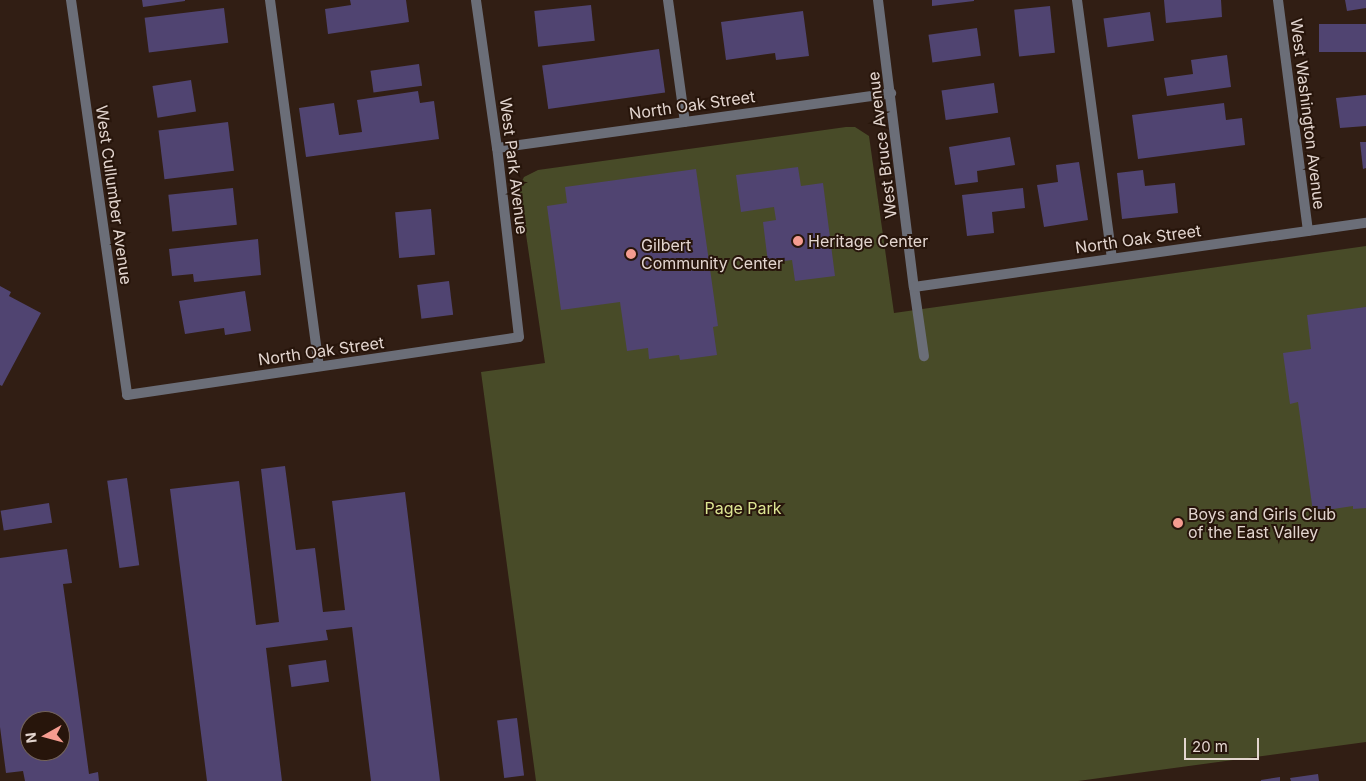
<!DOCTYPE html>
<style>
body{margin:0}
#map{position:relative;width:1366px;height:781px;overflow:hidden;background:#311e14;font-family:Inter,sans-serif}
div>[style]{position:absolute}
.green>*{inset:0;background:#484b28}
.building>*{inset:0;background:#504471;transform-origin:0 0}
.lane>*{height:10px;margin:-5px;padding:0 5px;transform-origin:5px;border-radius:5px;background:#6b6e78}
.street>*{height:10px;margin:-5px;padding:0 5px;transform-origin:5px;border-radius:5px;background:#6b6e78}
.dots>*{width:14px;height:14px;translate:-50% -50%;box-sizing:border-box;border:2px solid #27150b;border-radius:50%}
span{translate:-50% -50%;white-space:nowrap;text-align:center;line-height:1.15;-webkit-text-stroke:4px #27150b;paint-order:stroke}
.street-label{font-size:16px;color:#e3d5cf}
.poi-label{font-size:16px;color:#e3d5cf}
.left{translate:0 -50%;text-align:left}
.park-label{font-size:16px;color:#dce492}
.north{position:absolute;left:20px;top:711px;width:50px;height:50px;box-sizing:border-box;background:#27150b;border:1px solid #726259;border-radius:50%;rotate:263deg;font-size:14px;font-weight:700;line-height:20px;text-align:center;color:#e3d5cf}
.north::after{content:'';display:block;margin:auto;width:18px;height:22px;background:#f59c90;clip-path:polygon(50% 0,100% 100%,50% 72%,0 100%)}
.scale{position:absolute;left:1184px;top:738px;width:75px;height:22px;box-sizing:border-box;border:2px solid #e3d5cf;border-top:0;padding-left:6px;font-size:15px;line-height:18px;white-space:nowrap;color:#e3d5cf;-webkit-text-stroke:4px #27150b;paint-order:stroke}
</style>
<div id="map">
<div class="green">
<i style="clip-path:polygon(846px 127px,855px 127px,869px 136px,894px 313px,1366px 246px,1366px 742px,1078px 781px,536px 781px,481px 372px,545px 363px,519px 187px,524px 177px,538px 170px)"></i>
</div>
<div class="building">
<i style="clip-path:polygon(142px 0,185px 0,185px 1px,143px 7px)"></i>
<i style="clip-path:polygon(350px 0,406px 0,409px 22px,328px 34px,325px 9px,351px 5px)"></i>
<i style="clip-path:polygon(932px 0,974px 0,974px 1px,932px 6px)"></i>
<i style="clip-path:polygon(1164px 0,1221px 0,1222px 17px,1166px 23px)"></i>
<i style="clip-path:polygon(1345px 0,1366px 0,1366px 8px,1347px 11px)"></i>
<i style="left:591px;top:5px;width:36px;height:57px;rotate:84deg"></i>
<i style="left:1050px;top:6px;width:47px;height:36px;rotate:84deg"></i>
<i style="left:224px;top:8px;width:35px;height:80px;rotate:83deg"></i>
<i style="clip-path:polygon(803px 11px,809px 56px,776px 60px,775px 53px,726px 60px,721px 22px)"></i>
<i style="left:1150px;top:12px;width:29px;height:47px;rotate:82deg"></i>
<i style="left:1366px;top:24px;width:28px;height:47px;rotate:90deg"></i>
<i style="left:977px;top:28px;width:28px;height:49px;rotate:82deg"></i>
<i style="left:659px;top:49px;width:44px;height:118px;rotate:82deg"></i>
<i style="clip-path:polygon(1227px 55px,1231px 87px,1167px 96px,1164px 78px,1193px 74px,1191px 60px)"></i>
<i style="left:419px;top:64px;width:22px;height:49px;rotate:82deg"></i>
<i style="left:191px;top:80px;width:32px;height:39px;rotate:81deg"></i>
<i style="left:994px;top:83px;width:30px;height:53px;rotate:82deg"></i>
<i style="clip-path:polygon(418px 91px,420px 103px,434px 101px,439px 139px,306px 157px,299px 108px,334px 103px,339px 135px,362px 132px,357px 100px)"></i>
<i style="clip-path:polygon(1366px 95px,1366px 126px,1340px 128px,1336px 98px)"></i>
<i style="clip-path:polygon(1224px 103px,1226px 120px,1242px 118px,1245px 145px,1138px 159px,1132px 115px)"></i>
<i style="left:228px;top:122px;width:49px;height:70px;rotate:83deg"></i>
<i style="clip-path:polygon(1010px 137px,1015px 165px,977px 171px,978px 182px,955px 185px,949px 147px)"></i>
<i style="clip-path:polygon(1360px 142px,1366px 142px,1366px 168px,1363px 169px)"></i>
<i style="clip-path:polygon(1079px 162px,1088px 220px,1044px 227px,1037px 185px,1058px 182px,1056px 165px)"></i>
<i style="clip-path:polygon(798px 167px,801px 186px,823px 183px,835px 276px,795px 281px,792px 260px,768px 263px,763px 222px,776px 220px,774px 207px,741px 212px,736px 175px)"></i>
<i style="clip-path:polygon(696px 169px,718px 326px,713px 327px,717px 355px,680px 360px,679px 355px,649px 359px,648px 348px,627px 351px,620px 302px,561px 310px,547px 206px,567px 203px,565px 187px)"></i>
<i style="clip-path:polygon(1143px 170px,1145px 186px,1175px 183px,1178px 213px,1122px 219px,1117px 173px)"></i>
<i style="left:233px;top:188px;width:37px;height:65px;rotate:84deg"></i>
<i style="clip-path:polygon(1023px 188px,1025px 208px,992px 212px,994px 233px,967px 236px,962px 195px)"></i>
<i style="left:431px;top:209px;width:46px;height:36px;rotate:85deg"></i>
<i style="clip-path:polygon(258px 239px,261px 275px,194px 282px,193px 274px,172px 276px,169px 249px)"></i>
<i style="left:449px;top:281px;width:34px;height:32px;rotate:83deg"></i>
<i style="clip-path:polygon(0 286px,11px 292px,9px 296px,41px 313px,2px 386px,0 385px)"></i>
<i style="clip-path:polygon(245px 291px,251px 331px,225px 335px,224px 328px,185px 334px,179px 301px)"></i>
<i style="clip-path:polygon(1366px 307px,1366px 508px,1353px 509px,1353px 506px,1313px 512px,1298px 402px,1290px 404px,1283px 353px,1311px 349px,1307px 315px)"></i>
<i style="clip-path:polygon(285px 466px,296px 550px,315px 548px,323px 612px,345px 610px,332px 501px,405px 492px,440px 781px,371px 781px,352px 627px,326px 630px,328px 640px,266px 648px,282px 781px,207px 781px,170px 489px,239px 481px,256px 625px,279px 622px,261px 469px)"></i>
<i style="left:127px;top:478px;width:88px;height:20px;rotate:82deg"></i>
<i style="left:49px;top:503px;width:20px;height:49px;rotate:81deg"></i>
<i style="clip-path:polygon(evenodd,67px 549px,72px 583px,63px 584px,77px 685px,89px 774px,98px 772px,99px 781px,25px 781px,23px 771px,6px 773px,0 727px,0 558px,67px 549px,30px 721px,60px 721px,60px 751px,30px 751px,30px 721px)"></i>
<i style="left:326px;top:660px;width:22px;height:38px;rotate:82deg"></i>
<i style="left:517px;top:718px;width:58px;height:20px;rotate:83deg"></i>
<i style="clip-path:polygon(1318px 774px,1319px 781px,1291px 781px,1290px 778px)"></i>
<i style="clip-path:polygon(1280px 777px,1280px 781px,1261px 781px,1261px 780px)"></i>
</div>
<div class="lane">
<i style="left:270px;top:0;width:369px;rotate:82.4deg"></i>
<i style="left:668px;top:0;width:123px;rotate:82.1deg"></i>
<i style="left:1077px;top:0;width:260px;rotate:82.3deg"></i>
<i style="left:914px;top:287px;width:70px;rotate:81.8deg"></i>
</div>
<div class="street">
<i style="left:71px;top:0;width:399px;rotate:81.9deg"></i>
<i style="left:127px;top:395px;width:396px;rotate:-8.4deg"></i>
<i style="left:519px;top:337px;width:190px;rotate:-96.6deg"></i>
<i style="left:497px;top:148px;width:149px;rotate:-98.1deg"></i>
<i style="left:878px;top:0;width:289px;rotate:82.9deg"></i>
<i style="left:914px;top:287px;width:457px;rotate:-8.1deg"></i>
<i style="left:1278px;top:0;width:233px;rotate:82.6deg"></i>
<i style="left:497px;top:148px;width:398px;rotate:-7.9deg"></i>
</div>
<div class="dots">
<i style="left:798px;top:241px;background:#f59c90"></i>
<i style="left:631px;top:254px;background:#f59c90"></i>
<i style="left:1178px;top:523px;background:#f59c90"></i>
</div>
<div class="street-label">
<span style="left:692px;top:105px;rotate:-8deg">North Oak Street</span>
<span style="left:1308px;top:114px;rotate:83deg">West Washington Avenue</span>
<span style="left:882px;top:145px;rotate:-97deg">West Bruce Avenue</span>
<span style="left:514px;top:166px;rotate:83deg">West Park Avenue</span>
<span style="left:114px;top:195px;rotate:82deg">West Cullumber Avenue</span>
<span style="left:1138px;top:239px;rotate:-8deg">North Oak Street</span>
<span style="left:321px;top:351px;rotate:-8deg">North Oak Street</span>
</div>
<div class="poi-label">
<span class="left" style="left:808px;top:241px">Heritage Center</span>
<span class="left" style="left:641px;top:254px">Gilbert<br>Community Center</span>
<span class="left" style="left:1188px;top:523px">Boys and Girls Club<br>of the East Valley</span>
</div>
<div class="park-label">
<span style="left:743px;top:508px">Page Park</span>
</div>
<div class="north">N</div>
<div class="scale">20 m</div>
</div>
